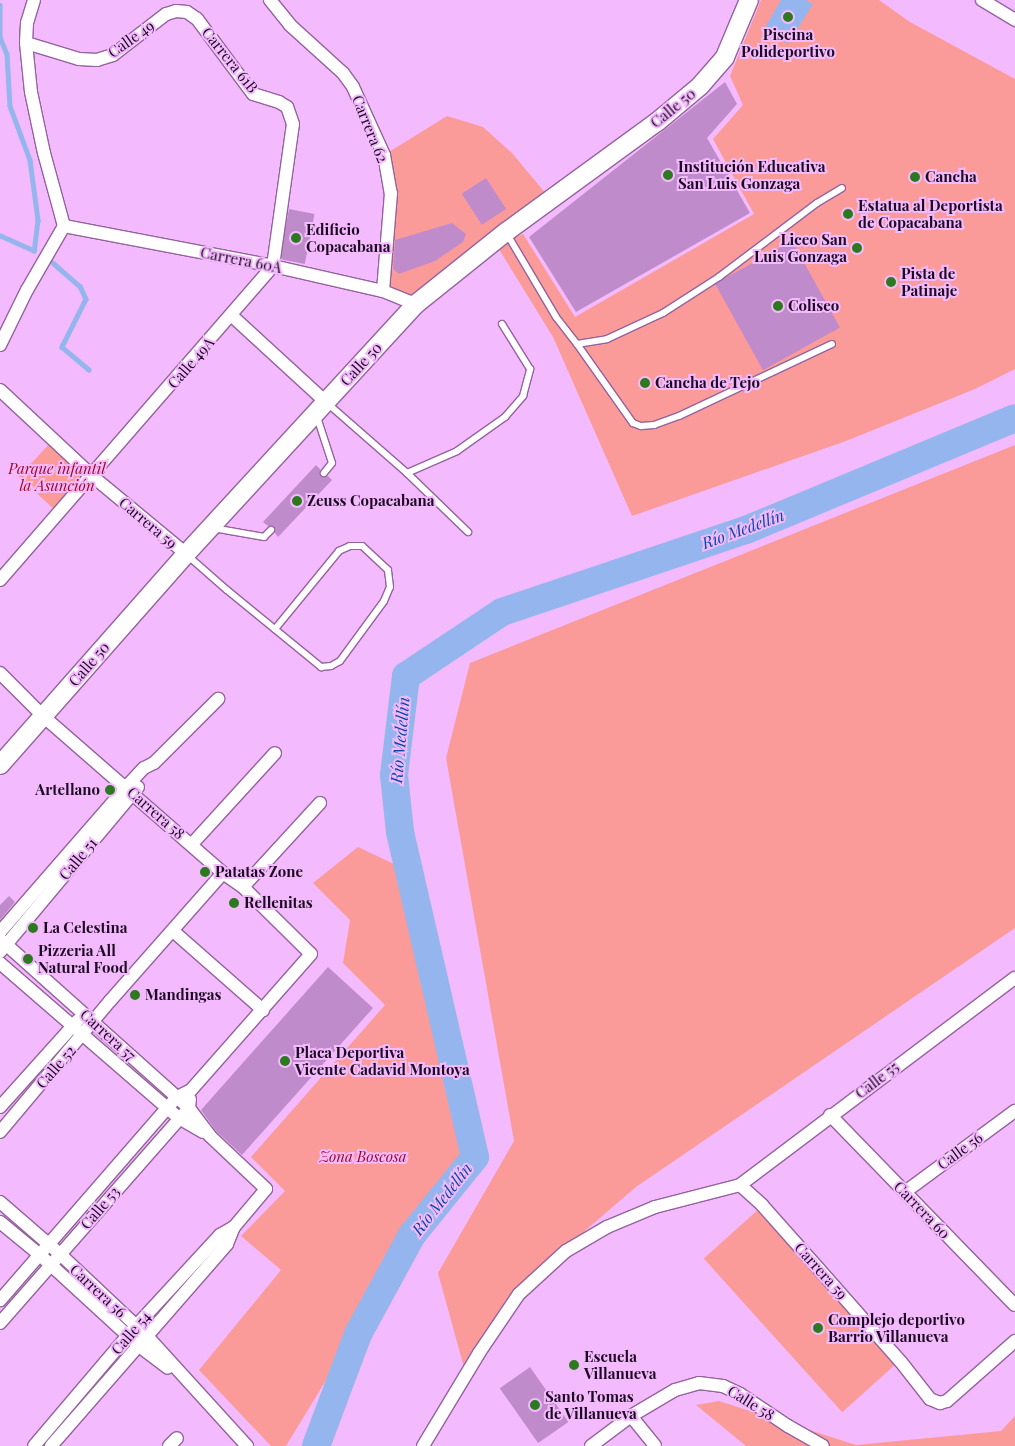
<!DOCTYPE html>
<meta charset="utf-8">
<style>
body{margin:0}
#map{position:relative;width:1015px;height:1446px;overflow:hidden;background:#f3bbfd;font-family:"Playfair Display",serif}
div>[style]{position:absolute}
.green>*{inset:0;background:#fb9b99;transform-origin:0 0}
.water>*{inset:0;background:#94b5ee}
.stream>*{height:4.5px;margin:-2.25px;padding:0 2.25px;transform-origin:2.25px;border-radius:2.25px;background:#94b5ee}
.river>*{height:28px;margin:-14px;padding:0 14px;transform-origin:14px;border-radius:14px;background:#94b5ee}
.building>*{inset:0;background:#c08bca;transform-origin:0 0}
.roads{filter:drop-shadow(1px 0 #95629e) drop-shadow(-1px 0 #95629e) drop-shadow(0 1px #95629e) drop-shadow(0 -1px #95629e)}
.service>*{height:6px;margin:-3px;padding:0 3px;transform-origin:3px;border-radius:3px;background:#fff}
.minor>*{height:12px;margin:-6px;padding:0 6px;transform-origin:6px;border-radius:6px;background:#fff}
.secondary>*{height:18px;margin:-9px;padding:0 9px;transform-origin:9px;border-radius:9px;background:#fff}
.dots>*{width:14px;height:14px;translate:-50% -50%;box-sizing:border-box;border:2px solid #f3bbfd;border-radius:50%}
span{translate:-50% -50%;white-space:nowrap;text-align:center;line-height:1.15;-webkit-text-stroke:4px #f3bbfd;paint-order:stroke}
.poi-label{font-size:15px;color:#1d0921;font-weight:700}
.left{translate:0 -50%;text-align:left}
.right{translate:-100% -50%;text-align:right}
.street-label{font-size:15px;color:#1d0921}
.park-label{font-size:15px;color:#a50726;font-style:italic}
.water-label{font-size:16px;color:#0545b0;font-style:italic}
</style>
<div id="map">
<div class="green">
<i style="clip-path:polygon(761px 0,879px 0,910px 22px,1015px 79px,1015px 369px,975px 389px,846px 441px,632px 516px,553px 337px,497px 246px,523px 234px,575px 317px,754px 214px,713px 139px,743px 105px,730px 76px)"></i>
<i style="clip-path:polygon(447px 116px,483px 127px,512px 153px,552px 201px,416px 304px,383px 291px,391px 193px,384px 155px)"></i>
<i style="left:53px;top:440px;width:52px;height:50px;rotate:43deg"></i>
<i style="clip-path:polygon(1015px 445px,1015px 928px,636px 1187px,518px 1288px,465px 1371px,438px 1273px,514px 1141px,446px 758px,470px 663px)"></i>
<i style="clip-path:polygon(358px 847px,396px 865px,468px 1147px,286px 1446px,271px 1446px,199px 1370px,281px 1270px,241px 1236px,285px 1191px,251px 1157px,385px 1005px,343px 963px,350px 920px,313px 883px)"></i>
<i style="left:761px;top:1207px;width:207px;height:77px;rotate:48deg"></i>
<i style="clip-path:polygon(719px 1401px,856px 1445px,1001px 1431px,1015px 1416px,1015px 1446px,746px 1446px,696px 1405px)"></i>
</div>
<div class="water">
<i style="clip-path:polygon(781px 0,806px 0,813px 4px,788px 44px,764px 29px)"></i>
</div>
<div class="stream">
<i style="left:0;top:5px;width:32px;rotate:90deg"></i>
<i style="left:0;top:37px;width:18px;rotate:68deg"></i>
<i style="left:7px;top:54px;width:52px;rotate:86.7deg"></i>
<i style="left:10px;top:106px;width:58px;rotate:69.7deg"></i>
<i style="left:30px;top:160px;width:61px;rotate:82.4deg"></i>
<i style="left:38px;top:220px;width:31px;rotate:97deg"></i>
<i style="left:34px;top:251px;width:37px;rotate:-156deg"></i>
<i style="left:52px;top:262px;width:37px;rotate:41deg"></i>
<i style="left:80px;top:286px;width:14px;rotate:65deg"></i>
<i style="left:86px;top:299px;width:54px;rotate:116.6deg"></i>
<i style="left:62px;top:347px;width:35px;rotate:40deg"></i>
</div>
<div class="river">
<i style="left:316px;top:1446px;width:120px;rotate:-69.4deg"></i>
<i style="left:358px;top:1334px;width:113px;rotate:-61.4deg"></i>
<i style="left:412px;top:1235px;width:100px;rotate:-51.1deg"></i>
<i style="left:475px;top:1157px;width:334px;rotate:-103deg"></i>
<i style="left:400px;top:832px;width:57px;rotate:-96deg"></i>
<i style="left:394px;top:775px;width:100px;rotate:-83.1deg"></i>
<i style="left:406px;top:676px;width:115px;rotate:-33.7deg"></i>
<i style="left:502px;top:612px;width:257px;rotate:-18.6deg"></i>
<i style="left:746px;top:530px;width:291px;rotate:-22.6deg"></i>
</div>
<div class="building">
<i style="clip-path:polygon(725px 82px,737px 104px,707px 138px,750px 213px,576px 312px,529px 237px)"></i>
<i style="left:486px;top:178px;width:37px;height:29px;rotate:57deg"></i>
<i style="left:289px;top:209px;width:26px;height:51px;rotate:11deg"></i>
<i style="clip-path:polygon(452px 223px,466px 234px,463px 242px,435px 261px,399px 274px,393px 269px,395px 240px)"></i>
<i style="left:792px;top:241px;width:99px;height:88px;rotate:61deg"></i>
<i style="clip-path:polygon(316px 465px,320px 469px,321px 477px,328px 476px,332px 480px,278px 537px,275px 533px,274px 526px,268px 526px,263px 522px)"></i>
<i style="clip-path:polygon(9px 896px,15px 902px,0 920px,0 905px)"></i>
<i style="clip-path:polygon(328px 967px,373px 1008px,242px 1155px,216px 1131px,201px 1110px)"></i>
<i style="left:530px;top:1367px;width:67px;height:37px;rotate:55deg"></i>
</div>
<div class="roads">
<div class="service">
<i style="left:507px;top:234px;width:96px;rotate:59.4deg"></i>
<i style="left:556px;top:317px;width:34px;rotate:52deg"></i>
<i style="left:577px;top:344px;width:30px;rotate:-9deg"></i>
<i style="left:607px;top:339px;width:62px;rotate:-24.9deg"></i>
<i style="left:663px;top:313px;width:67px;rotate:-32.7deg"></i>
<i style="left:719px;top:277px;width:123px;rotate:-37.1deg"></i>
<i style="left:817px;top:203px;width:29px;rotate:-31deg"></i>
<i style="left:577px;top:344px;width:97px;rotate:54.7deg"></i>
<i style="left:633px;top:423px;width:9px;rotate:21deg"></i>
<i style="left:641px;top:426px;width:13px;rotate:-4deg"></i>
<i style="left:654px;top:425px;width:27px;rotate:-20deg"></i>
<i style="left:679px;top:416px;width:169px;rotate:-25.2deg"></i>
<i style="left:327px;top:403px;width:106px;rotate:41.2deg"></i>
<i style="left:407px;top:473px;width:85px;rotate:44deg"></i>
<i style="left:317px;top:417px;width:48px;rotate:71.9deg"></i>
<i style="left:332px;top:463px;width:13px;rotate:129deg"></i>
<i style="left:407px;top:473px;width:55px;rotate:-23.7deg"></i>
<i style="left:457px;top:451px;width:59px;rotate:-35.3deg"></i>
<i style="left:505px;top:417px;width:28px;rotate:-49deg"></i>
<i style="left:523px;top:396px;width:28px;rotate:-75deg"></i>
<i style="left:530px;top:369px;width:53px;rotate:-121.9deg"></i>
<i style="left:213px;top:528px;width:52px;rotate:10deg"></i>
<i style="left:264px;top:537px;width:10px;rotate:-45deg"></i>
<i style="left:187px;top:555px;width:53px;rotate:41.2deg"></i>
<i style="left:227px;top:590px;width:122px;rotate:39.3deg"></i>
<i style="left:321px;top:667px;width:10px;rotate:-6deg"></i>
<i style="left:331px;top:666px;width:10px;rotate:-29deg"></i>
<i style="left:340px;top:661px;width:74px;rotate:-53.7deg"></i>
<i style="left:384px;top:601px;width:15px;rotate:-67deg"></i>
<i style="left:390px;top:587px;width:17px;rotate:-97deg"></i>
<i style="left:388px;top:570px;width:35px;rotate:-137deg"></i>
<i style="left:362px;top:546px;width:12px;rotate:180deg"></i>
<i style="left:350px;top:546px;width:12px;rotate:156deg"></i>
<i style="left:339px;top:551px;width:101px;rotate:129.4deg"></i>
</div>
<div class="minor">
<i style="left:34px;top:0;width:24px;rotate:107deg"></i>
<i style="left:27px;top:23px;width:20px;rotate:93deg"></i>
<i style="left:26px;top:43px;width:49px;rotate:84.2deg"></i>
<i style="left:31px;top:92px;width:62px;rotate:78deg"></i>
<i style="left:44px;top:153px;width:76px;rotate:74.7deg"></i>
<i style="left:270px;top:0;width:32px;rotate:51deg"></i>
<i style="left:290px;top:25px;width:72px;rotate:42.2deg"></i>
<i style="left:343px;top:73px;width:17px;rotate:54deg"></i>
<i style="left:353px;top:87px;width:75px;rotate:65.5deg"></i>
<i style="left:384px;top:155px;width:39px;rotate:80deg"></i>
<i style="left:391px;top:193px;width:98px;rotate:94.7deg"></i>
<i style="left:982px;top:0;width:39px;rotate:31deg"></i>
<i style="left:64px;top:226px;width:213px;rotate:10.8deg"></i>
<i style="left:273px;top:266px;width:113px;rotate:12.8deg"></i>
<i style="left:383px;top:291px;width:35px;rotate:22deg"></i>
<i style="left:232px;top:316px;width:127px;rotate:42.5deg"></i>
<i style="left:0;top:345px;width:61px;rotate:-63.9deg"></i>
<i style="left:27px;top:290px;width:74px;rotate:-60deg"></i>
<i style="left:0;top:390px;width:125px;rotate:43deg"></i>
<i style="left:91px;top:475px;width:124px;rotate:39.7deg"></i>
<i style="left:0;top:580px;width:416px;rotate:-49deg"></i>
<i style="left:273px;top:266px;width:143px;rotate:-82deg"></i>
<i style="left:293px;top:124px;width:18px;rotate:-109deg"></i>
<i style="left:287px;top:107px;width:9px;rotate:-148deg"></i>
<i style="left:279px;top:102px;width:27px;rotate:-163deg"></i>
<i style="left:253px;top:94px;width:94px;rotate:-126.7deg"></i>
<i style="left:197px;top:19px;width:12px;rotate:-145deg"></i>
<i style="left:187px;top:12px;width:11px;rotate:-175deg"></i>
<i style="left:176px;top:11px;width:10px;rotate:163deg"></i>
<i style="left:166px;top:14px;width:67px;rotate:142.3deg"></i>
<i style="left:113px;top:55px;width:17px;rotate:163deg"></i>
<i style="left:97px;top:60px;width:18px;rotate:-177deg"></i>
<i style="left:79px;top:59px;width:55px;rotate:-163.2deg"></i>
<i style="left:0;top:673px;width:61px;rotate:45deg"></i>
<i style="left:43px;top:716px;width:239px;rotate:41.1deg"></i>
<i style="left:223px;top:873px;width:24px;rotate:35deg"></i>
<i style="left:243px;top:887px;width:95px;rotate:44.6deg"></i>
<i style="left:311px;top:954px;width:181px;rotate:131.4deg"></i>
<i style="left:191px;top:1090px;width:16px;rotate:153deg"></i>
<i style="left:177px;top:1097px;width:13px;rotate:132deg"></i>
<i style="left:168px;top:1107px;width:256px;rotate:131deg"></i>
<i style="left:192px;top:844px;width:123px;rotate:-47.6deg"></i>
<i style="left:243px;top:887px;width:114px;rotate:-47.5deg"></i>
<i style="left:173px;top:931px;width:120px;rotate:41.3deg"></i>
<i style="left:0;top:932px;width:192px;rotate:-49deg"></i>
<i style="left:126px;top:787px;width:26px;rotate:-47deg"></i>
<i style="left:144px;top:768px;width:11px;rotate:-27deg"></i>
<i style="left:154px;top:763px;width:91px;rotate:-45deg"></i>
<i style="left:0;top:939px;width:254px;rotate:41.8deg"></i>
<i style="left:189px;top:1108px;width:35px;rotate:53deg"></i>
<i style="left:210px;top:1136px;width:77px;rotate:43.4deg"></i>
<i style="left:266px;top:1189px;width:50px;rotate:130.1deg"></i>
<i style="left:234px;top:1227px;width:16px;rotate:150deg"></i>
<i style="left:220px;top:1235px;width:124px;rotate:132.7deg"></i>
<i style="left:136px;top:1326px;width:157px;rotate:130.4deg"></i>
<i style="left:0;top:952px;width:215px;rotate:-50.1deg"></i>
<i style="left:0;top:963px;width:237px;rotate:40.9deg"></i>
<i style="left:179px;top:1118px;width:28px;rotate:30deg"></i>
<i style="left:0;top:1107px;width:117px;rotate:-48.1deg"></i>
<i style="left:830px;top:1115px;width:265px;rotate:45.8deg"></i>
<i style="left:0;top:1132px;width:171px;rotate:-50deg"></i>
<i style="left:110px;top:1001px;width:171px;rotate:-48.6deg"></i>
<i style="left:740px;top:1185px;width:30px;rotate:42deg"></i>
<i style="left:762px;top:1205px;width:84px;rotate:48.4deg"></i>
<i style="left:818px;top:1268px;width:125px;rotate:48.6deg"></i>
<i style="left:901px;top:1362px;width:47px;rotate:51.9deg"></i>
<i style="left:930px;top:1399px;width:11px;rotate:22deg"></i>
<i style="left:940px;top:1403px;width:7px;rotate:-16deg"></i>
<i style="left:947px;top:1401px;width:91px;rotate:-41.4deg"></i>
<i style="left:905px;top:1192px;width:137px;rotate:-36.4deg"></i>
<i style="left:0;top:1202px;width:79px;rotate:40.9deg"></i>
<i style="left:60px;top:1254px;width:120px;rotate:43.3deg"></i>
<i style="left:147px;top:1336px;width:149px;rotate:47.7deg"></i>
<i style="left:0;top:1222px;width:52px;rotate:39.5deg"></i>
<i style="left:40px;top:1255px;width:134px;rotate:42.6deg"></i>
<i style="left:139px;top:1346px;width:36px;rotate:37deg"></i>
<i style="left:0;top:1323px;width:286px;rotate:-48.7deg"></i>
<i style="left:189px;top:1108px;width:9px;rotate:-84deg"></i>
<i style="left:631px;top:1416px;width:38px;rotate:51deg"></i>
<i style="left:51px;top:1446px;width:268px;rotate:-48.9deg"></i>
<i style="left:227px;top:1244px;width:18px;rotate:-68deg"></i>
<i style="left:169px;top:1446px;width:11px;rotate:-45deg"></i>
<i style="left:423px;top:1446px;width:109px;rotate:-58.9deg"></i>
<i style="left:479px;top:1353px;width:71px;rotate:-55.9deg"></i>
<i style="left:519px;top:1294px;width:64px;rotate:-42.5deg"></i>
<i style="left:566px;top:1251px;width:48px;rotate:-30.3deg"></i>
<i style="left:607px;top:1227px;width:52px;rotate:-22.6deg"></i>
<i style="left:655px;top:1207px;width:88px;rotate:-14.5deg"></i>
<i style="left:740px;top:1185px;width:344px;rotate:-37deg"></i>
<i style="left:591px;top:1446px;width:50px;rotate:-36.9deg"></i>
<i style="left:631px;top:1416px;width:51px;rotate:-30.6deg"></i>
<i style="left:675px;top:1390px;width:25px;rotate:-16deg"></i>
<i style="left:699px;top:1383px;width:24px;rotate:7deg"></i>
<i style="left:723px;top:1386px;width:19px;rotate:25deg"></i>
<i style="left:740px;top:1394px;width:58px;rotate:33.7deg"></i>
<i style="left:788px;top:1426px;width:40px;rotate:29.7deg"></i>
</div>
<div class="secondary">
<i style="left:0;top:765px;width:281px;rotate:-48.6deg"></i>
<i style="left:186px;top:554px;width:340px;rotate:-47.4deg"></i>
<i style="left:416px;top:304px;width:115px;rotate:-38.7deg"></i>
<i style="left:506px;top:232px;width:187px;rotate:-36.1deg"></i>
<i style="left:657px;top:122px;width:56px;rotate:-39.9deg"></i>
<i style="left:700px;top:86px;width:38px;rotate:-49deg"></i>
<i style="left:725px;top:57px;width:62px;rotate:-67.2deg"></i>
</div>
</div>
<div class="dots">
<i style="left:788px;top:17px;background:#2c7920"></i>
<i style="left:668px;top:175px;background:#2c7920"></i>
<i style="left:915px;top:177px;background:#2c7920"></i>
<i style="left:848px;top:214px;background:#2c7920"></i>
<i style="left:296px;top:238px;background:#2c7920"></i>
<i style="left:857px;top:248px;background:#2c7920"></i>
<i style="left:891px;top:282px;background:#2c7920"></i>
<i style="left:778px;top:306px;background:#2c7920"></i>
<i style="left:645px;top:383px;background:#2c7920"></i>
<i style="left:297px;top:501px;background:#2c7920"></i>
<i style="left:110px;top:790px;background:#2c7920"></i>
<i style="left:205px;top:872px;background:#2c7920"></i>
<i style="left:234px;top:903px;background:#2c7920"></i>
<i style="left:33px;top:928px;background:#2c7920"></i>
<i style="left:28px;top:959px;background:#2c7920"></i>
<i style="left:135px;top:995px;background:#2c7920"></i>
<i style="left:285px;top:1061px;background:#2c7920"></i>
<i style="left:818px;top:1328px;background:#2c7920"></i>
<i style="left:574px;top:1365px;background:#2c7920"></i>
<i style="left:535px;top:1405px;background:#2c7920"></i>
</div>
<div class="poi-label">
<span style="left:788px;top:43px">Piscina<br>Polideportivo</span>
<span class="left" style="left:678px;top:175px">Institución Educativa<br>San Luis Gonzaga</span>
<span class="left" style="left:925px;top:177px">Cancha</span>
<span class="left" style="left:858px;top:214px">Estatua al Deportista<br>de Copacabana</span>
<span class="left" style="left:306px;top:238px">Edificio<br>Copacabana</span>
<span class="right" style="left:847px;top:248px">Liceo San<br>Luis Gonzaga</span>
<span class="left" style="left:901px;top:282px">Pista de<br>Patinaje</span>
<span class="left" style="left:788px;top:306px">Coliseo</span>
<span class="left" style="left:655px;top:383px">Cancha de Tejo</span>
<span class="left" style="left:307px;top:501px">Zeuss Copacabana</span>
<span class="right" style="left:100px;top:790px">Artellano</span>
<span class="left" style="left:215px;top:872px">Patatas Zone</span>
<span class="left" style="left:244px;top:903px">Rellenitas</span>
<span class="left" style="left:43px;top:928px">La Celestina</span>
<span class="left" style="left:38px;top:959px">Pizzeria All<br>Natural Food</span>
<span class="left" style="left:145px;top:995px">Mandingas</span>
<span class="left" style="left:295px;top:1061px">Placa Deportiva<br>Vicente Cadavid Montoya</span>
<span class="left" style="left:828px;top:1328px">Complejo deportivo<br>Barrio Villanueva</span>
<span class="left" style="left:584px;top:1365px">Escuela<br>Villanueva</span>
<span class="left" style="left:545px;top:1405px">Santo Tomas<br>de Villanueva</span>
</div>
<div class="street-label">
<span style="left:131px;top:39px;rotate:-35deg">Calle 49</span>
<span style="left:230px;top:60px;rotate:51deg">Carrera 61B</span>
<span style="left:673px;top:108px;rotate:-39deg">Calle 50</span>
<span style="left:370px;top:129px;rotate:68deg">Carrera 62</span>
<span style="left:241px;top:260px;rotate:11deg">Carrera 60A</span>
<span style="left:191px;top:363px;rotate:-49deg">Calle 49A</span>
<span style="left:361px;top:364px;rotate:-47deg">Calle 50</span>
<span style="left:148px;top:523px;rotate:40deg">Carrera 59</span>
<span style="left:89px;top:664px;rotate:-49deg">Calle 50</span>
<span style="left:156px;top:813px;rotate:41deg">Carrera 58</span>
<span style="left:78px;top:859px;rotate:-50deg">Calle 51</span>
<span style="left:108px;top:1035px;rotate:42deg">Carrera 57</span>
<span style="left:56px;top:1067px;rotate:-49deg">Calle 52</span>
<span style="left:877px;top:1080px;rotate:-37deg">Calle 55</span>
<span style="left:960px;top:1151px;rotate:-36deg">Calle 56</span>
<span style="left:100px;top:1208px;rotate:-49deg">Calle 53</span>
<span style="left:922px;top:1210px;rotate:46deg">Carrera 60</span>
<span style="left:821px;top:1271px;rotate:48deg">Carrera 59</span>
<span style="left:98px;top:1291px;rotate:43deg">Carrera 56</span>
<span style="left:131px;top:1333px;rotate:-49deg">Calle 54</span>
<span style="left:751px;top:1403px;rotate:32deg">Calle 58</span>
</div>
<div class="park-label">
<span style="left:57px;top:477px">Parque infantil<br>la Asunción</span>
<span style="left:363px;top:1157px">Zona Boscosa</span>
</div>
<div class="water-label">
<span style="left:743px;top:529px;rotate:-20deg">Río Medellín</span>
<span style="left:400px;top:740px;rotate:-85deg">Río Medellín</span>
<span style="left:442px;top:1199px;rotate:-52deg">Río Medellín</span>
</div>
</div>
